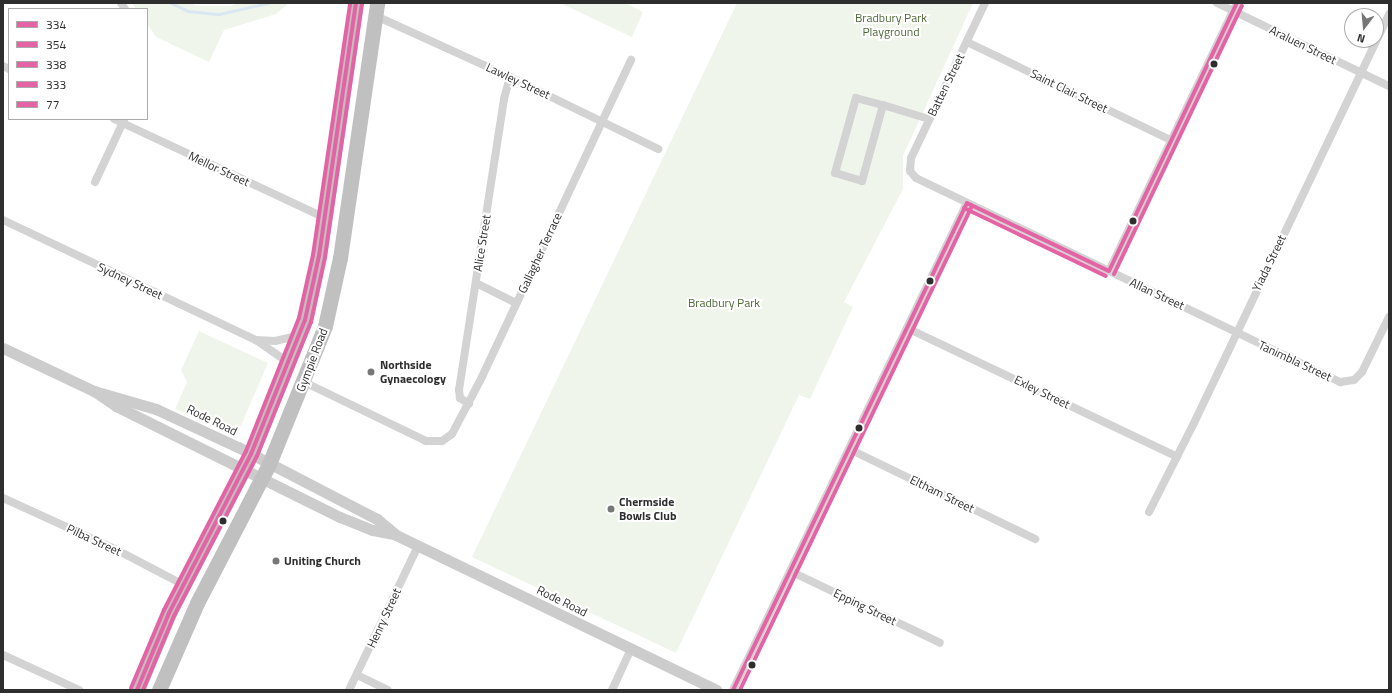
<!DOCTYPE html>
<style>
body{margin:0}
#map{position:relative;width:1392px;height:693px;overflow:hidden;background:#fff;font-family:"Titillium Web",sans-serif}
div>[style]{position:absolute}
.green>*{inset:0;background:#f0f5eb}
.stream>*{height:3px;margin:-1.5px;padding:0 1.5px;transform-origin:1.5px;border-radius:1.5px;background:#d8e7f2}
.street>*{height:8px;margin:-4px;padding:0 4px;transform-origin:4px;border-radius:4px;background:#d3d3d3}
.secondary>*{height:11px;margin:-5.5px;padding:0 5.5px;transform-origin:5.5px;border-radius:5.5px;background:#ccc}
.highway>*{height:15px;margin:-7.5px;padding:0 7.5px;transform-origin:7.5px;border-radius:7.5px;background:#c0c0c0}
.bus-1>*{height:4px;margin:-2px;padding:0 2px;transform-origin:2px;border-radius:2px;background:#e463a4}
.bus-2>*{height:4px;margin:-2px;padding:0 2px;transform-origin:2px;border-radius:2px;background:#e463a4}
.bus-3>*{height:4px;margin:-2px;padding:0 2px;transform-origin:2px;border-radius:2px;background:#e463a4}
.bus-4>*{height:4px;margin:-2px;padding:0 2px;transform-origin:2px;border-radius:2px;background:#e463a4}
.bus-5>*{height:4px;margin:-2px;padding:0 2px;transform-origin:2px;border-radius:2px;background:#e463a4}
.dots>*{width:11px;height:11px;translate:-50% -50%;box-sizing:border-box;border:2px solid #fff;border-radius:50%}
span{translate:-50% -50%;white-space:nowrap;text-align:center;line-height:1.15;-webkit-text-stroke:4px #fff;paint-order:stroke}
.park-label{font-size:12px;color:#506b3a}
.street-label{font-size:12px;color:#2e2e2e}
.poi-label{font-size:12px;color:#2e2e2e;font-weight:700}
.left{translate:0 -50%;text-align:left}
.frame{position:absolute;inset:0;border:4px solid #2e2e2e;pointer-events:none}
.legend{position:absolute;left:8px;top:8px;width:140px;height:112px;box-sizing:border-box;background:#fff;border:1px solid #ababab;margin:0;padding:5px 7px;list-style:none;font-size:12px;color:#2e2e2e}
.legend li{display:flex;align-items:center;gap:8px;height:20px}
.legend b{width:20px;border:1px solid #ababab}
.north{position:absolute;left:1344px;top:8px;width:40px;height:40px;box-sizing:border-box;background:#fff;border:1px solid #ababab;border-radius:50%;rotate:196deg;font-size:11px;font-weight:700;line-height:16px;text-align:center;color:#2e2e2e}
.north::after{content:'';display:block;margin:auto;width:14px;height:18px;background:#777;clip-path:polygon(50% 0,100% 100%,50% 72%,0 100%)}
</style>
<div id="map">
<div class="green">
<i style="clip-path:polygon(132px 3px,191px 3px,197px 6px,231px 6px,237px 3px,289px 3px,276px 14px,224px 30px,209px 62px,156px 37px,147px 24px,147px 9px,136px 9px)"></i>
<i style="clip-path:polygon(560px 3px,625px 3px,643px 12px,632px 37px)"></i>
<i style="clip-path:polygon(737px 3px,973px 3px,903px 156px,903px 189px,844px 302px,853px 307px,810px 399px,799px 395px,676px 653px,472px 557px)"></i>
<i style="clip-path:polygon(199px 331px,268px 363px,237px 435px,175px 409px,187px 382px,181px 370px)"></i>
</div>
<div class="stream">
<i style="left:171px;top:3px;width:19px;rotate:25deg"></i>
<i style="left:188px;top:11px;width:31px;rotate:6deg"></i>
<i style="left:219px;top:14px;width:50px;rotate:-12.7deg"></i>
</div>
<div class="street">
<i style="left:121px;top:3px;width:7px;rotate:56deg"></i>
<i style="left:985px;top:3px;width:172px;rotate:115.5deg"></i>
<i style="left:911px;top:158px;width:13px;rotate:94deg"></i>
<i style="left:910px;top:171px;width:9px;rotate:49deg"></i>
<i style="left:916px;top:178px;width:471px;rotate:25.7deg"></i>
<i style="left:1340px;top:382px;width:14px;rotate:-8deg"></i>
<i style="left:1354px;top:380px;width:11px;rotate:-45deg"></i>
<i style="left:1362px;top:372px;width:61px;rotate:-63.9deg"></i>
<i style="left:1217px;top:3px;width:191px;rotate:25.8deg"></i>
<i style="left:376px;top:16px;width:147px;rotate:24.5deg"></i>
<i style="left:510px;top:77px;width:165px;rotate:25.9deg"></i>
<i style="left:967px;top:42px;width:226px;rotate:25.7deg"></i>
<i style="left:3px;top:66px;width:7px;rotate:27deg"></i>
<i style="left:856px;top:98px;width:28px;rotate:15deg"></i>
<i style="left:883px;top:105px;width:79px;rotate:105.4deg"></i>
<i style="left:862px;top:181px;width:28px;rotate:-163deg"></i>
<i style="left:835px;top:173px;width:78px;rotate:-74.4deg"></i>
<i style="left:883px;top:105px;width:48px;rotate:16.9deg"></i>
<i style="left:114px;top:119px;width:233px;rotate:25.1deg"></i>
<i style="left:95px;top:182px;width:68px;rotate:-64.9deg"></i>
<i style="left:3px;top:220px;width:280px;rotate:25.4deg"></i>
<i style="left:256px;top:340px;width:40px;rotate:34.9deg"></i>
<i style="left:1109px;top:271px;width:297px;rotate:-64.5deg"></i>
<i style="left:476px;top:283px;width:45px;rotate:26.6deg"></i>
<i style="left:907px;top:328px;width:299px;rotate:25.5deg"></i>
<i style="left:256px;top:340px;width:19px;rotate:3deg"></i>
<i style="left:275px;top:341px;width:26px;rotate:-13deg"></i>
<i style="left:304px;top:382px;width:136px;rotate:25.8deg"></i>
<i style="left:426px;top:441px;width:16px"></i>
<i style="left:442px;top:441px;width:12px;rotate:-35deg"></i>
<i style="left:452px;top:434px;width:60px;rotate:-62.2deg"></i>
<i style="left:480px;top:381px;width:355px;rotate:-64.8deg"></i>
<i style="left:469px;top:404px;width:11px;rotate:-146deg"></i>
<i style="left:460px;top:398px;width:8px;rotate:-97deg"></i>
<i style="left:459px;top:390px;width:294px;rotate:-81.2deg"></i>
<i style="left:504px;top:99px;width:23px;rotate:-75deg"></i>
<i style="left:849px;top:449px;width:207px;rotate:25.8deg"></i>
<i style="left:3px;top:498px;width:125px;rotate:24.5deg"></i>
<i style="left:117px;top:550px;width:76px;rotate:27.6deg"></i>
<i style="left:1149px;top:512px;width:100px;rotate:-63.2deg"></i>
<i style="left:1194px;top:423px;width:453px;rotate:-64.5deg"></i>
<i style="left:790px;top:571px;width:166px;rotate:25.6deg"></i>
<i style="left:3px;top:655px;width:84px;rotate:24.7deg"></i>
<i style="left:357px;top:675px;width:34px;rotate:26deg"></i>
<i style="left:349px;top:690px;width:160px;rotate:-64.4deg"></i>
<i style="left:612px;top:690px;width:45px;rotate:-65.1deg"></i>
<i style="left:733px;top:690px;width:540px;rotate:-64.34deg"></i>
</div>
<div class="secondary">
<i style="left:3px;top:348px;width:101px;rotate:25.3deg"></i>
<i style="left:94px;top:391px;width:27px;rotate:34deg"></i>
<i style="left:116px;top:406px;width:250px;rotate:26.4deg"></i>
<i style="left:340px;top:517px;width:35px;rotate:22deg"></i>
<i style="left:373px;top:530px;width:21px;rotate:11deg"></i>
<i style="left:94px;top:391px;width:65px;rotate:16.2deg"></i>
<i style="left:156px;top:409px;width:90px;rotate:24.9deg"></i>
<i style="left:238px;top:447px;width:157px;rotate:27.4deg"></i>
<i style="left:377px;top:519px;width:25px;rotate:40deg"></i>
<i style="left:396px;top:535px;width:356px;rotate:25.8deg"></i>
</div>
<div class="highway">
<i style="left:137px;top:690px;width:83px;rotate:-67.4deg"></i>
<i style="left:169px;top:613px;width:179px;rotate:-62.7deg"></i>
<i style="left:251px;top:454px;width:144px;rotate:-68.1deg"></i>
<i style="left:305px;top:320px;width:66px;rotate:-77.7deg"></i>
<i style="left:319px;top:256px;width:256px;rotate:-81.7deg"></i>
<i style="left:159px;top:690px;width:95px;rotate:-66.4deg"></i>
<i style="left:197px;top:603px;width:157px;rotate:-62.6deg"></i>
<i style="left:269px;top:464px;width:149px;rotate:-67.9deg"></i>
<i style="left:325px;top:326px;width:70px;rotate:-77.6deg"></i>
<i style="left:340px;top:258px;width:258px;rotate:-81.7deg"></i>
</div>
<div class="bus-1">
<i style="left:967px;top:203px;width:157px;rotate:25.6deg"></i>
<i style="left:1109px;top:271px;width:297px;rotate:-64.5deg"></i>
<i style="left:733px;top:690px;width:540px;rotate:-64.34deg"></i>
</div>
<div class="bus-2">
<i style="left:964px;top:208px;width:157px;rotate:25.6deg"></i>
<i style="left:1114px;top:274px;width:297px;rotate:-64.5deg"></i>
<i style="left:740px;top:690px;width:537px;rotate:-64.39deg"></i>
</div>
<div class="bus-3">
<i style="left:137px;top:690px;width:83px;rotate:-67.4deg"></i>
<i style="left:169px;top:613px;width:179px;rotate:-62.7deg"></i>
<i style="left:251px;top:454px;width:144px;rotate:-68.1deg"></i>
<i style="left:305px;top:320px;width:66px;rotate:-77.7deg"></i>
<i style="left:319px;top:256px;width:256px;rotate:-81.7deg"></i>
</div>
<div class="bus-4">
<i style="left:143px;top:690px;width:80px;rotate:-67.3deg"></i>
<i style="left:174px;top:616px;width:180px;rotate:-62.6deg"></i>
<i style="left:257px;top:456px;width:144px;rotate:-68.1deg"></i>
<i style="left:311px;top:322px;width:66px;rotate:-77.8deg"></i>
<i style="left:325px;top:257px;width:256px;rotate:-81.7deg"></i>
</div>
<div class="bus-5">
<i style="left:131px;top:688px;width:85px;rotate:-67.1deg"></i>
<i style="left:164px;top:610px;width:179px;rotate:-62.7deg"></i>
<i style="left:246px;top:451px;width:143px;rotate:-68.3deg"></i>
<i style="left:299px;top:318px;width:65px;rotate:-77.5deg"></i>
<i style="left:313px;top:255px;width:255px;rotate:-81.6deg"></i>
</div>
<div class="dots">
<i style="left:1214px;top:64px;background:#2e2e2e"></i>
<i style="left:1133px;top:221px;background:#2e2e2e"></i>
<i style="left:930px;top:281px;background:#2e2e2e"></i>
<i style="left:371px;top:372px;background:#777"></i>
<i style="left:859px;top:428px;background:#2e2e2e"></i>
<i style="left:611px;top:509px;background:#777"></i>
<i style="left:223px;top:521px;background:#2e2e2e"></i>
<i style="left:276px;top:561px;background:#777"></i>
<i style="left:752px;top:665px;background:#2e2e2e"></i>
</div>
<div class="park-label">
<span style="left:891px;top:25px">Bradbury Park<br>Playground</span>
<span style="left:724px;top:303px">Bradbury Park</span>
</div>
<div class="street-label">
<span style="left:1303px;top:45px;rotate:26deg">Araluen Street</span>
<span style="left:518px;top:81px;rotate:25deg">Lawley Street</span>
<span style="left:946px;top:85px;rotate:-64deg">Batten Street</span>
<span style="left:1069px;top:91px;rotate:26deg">Saint Clair Street</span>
<span style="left:219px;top:169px;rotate:25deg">Mellor Street</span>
<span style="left:482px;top:243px;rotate:-81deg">Alice Street</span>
<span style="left:540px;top:253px;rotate:-65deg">Gallagher Terrace</span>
<span style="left:1269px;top:263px;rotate:-64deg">Yiada Street</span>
<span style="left:130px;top:281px;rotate:25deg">Sydney Street</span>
<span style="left:1157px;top:294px;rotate:25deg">Allan Street</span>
<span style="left:312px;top:360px;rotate:-69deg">Gympie Road</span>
<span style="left:1295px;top:361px;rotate:25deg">Tanimbla Street</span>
<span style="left:1042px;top:392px;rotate:26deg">Exley Street</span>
<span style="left:212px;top:420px;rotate:26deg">Rode Road</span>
<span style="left:942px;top:494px;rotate:26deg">Eltham Street</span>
<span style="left:94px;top:540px;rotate:25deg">Pilba Street</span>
<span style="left:562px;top:601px;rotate:26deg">Rode Road</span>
<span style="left:865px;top:607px;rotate:26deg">Epping Street</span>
<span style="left:384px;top:618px;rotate:-65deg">Henry Street</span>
</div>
<div class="poi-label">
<span class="left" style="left:380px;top:372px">Northside<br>Gynaecology</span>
<span class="left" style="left:619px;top:509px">Chermside<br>Bowls Club</span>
<span class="left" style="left:284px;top:561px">Uniting Church</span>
</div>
<div class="frame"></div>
<ul class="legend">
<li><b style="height:5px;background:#e463a4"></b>334</li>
<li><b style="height:5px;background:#e463a4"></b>354</li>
<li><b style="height:5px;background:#e463a4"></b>338</li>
<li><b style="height:5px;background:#e463a4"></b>333</li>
<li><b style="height:5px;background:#e463a4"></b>77</li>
</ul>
<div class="north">N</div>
</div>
